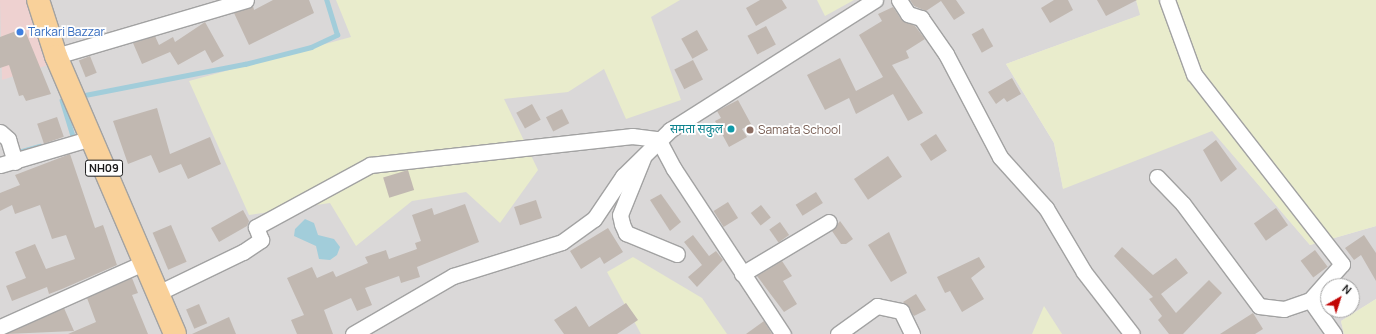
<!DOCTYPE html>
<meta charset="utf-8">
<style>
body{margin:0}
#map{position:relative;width:1376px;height:334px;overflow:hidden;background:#ede9e1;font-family:Manrope,"Noto Sans Devanagari",sans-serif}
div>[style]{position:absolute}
.residential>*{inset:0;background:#dad8d8}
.commercial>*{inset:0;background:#eed1d0}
.farmland>*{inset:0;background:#e9eccc}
.water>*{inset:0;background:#a2cdda}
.stream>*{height:4.5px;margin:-2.25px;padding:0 2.25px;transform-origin:2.25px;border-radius:2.25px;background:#a2cdda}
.building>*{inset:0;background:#c1b8b1;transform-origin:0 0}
.roads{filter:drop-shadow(1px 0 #a2a2a2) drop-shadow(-1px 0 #a2a2a2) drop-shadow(0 1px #a2a2a2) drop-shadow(0 -1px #a2a2a2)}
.street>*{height:15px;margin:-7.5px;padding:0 7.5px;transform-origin:7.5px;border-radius:7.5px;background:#fff}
.primary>*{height:22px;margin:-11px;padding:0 11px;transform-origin:11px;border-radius:11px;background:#f9d19a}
.dots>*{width:11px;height:11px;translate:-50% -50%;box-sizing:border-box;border:2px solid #fff;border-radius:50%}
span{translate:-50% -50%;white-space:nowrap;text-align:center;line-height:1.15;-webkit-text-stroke:3.5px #fff;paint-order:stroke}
.shield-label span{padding:1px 3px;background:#fff;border:1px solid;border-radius:3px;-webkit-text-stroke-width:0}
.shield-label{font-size:11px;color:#1b1b1b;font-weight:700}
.shop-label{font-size:12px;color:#366cbe}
.left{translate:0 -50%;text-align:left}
.culture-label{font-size:12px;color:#0d838f}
.right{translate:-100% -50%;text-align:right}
.education-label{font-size:12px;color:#785e54}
.north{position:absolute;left:1320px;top:278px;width:40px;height:40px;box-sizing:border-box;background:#fff;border:1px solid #a4a4a4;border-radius:50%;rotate:39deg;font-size:11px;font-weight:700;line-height:16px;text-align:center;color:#1b1b1b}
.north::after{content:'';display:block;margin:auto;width:14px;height:18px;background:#c20605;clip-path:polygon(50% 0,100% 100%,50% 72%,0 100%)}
</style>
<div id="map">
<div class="residential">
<i style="clip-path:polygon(evenodd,0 0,1136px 0,1141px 15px,1006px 64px,1054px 143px,1063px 188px,1212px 130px,1310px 245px,1376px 226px,1376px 299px,1341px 321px,1344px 334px,0 334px,0 0,1328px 286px,1352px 286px,1352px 310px,1328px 310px,1328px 286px)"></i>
</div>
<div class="commercial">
<i style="clip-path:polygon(0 0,30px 0,51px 64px,2px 80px)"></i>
</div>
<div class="farmland">
<i style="clip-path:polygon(336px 0,680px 0,651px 17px,681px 100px,626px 119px,604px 69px,568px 92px,504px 99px,538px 170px,500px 223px,466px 192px,412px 201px,356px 246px,330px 203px,249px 215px,189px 81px,351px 37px)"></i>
<i style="clip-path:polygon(817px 0,854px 0,825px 16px)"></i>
<i style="clip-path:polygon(1136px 0,1376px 0,1376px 226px,1310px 245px,1212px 131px,1063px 189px,1054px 143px,1006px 64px,1140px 15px)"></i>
<i style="clip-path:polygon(633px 257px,702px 298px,727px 334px,641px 334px,607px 272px)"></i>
<i style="clip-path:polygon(1376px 299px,1376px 334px,1344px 334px,1341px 321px)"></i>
<i style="clip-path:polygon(1044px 306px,1062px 334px,1032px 334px)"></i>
</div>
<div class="water">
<i style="clip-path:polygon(305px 219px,314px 223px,318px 235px,334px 239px,340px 247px,337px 255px,330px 260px,319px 259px,316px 246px,294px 236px,295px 229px)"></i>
</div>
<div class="stream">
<i style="left:85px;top:95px;width:163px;rotate:-11deg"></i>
<i style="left:245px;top:64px;width:68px;rotate:-14.4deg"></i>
<i style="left:311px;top:47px;width:29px;rotate:-25deg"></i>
<i style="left:337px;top:35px;width:37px;rotate:-107deg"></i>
<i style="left:62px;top:100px;width:38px;rotate:73deg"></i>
<i style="left:15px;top:153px;width:26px;rotate:-16deg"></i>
</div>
<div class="building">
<i style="clip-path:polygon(273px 0,309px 0,314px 13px,249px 45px,234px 13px,253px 6px,254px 10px)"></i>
<i style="clip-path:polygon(760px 0,782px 0,787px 8px,756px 26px,746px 8px)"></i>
<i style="clip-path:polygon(910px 0,956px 0,965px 13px,954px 20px,941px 1px,926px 11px,914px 6px)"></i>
<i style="clip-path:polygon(1054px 0,1068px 0,1073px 10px,1050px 23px,1041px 8px)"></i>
<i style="clip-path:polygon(1097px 0,1137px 0,1106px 16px)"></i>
<i style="clip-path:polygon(893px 7px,901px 19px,915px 26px,925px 39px,906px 51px,909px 58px,892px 65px,923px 113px,908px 121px,893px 94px,856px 114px,849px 98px,825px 110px,807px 75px,840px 58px,856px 91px,883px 77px,859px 35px,882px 21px,878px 14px)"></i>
<i style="clip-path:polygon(205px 22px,224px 56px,212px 63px,205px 50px,178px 65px,170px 52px,142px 64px,133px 43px,155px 36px,159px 45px,173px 37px,175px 42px)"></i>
<i style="left:766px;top:26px;width:21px;height:21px;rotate:62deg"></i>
<i style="clip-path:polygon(24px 28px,51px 94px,26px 101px,23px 95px,19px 96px,9px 65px,0 68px,0 37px)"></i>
<i style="left:983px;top:28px;width:21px;height:13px;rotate:61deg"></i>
<i style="left:697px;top:30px;width:23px;height:18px;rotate:61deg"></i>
<i style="left:90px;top:56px;width:18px;height:12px;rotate:68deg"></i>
<i style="left:693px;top:60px;width:22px;height:21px;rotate:63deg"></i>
<i style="clip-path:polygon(1012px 78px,1021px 94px,1007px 102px,1004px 98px,996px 104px,988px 92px)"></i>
<i style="clip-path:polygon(738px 100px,751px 124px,742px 129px,747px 137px,729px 147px,715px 121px,721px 118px,717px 111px)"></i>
<i style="left:532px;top:104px;width:18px;height:18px;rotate:61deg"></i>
<i style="clip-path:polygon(157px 108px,170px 154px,210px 137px,221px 164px,188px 179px,181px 164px,159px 173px,151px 155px,128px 164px,113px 121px)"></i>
<i style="left:562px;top:109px;width:16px;height:18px;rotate:63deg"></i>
<i style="left:57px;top:117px;width:21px;height:21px;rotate:71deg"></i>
<i style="left:936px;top:134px;width:20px;height:19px;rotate:57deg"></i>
<i style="clip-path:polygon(1216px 140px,1237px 169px,1221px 182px,1203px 150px)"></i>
<i style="clip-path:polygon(70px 154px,95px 228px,103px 225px,117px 265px,62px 289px,49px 294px,47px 287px,12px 301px,6px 286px,26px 278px,15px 252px,35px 244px,46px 269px,75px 259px,66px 235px,52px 239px,40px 205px,15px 214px,12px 205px,0 211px,0 193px,20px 185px,15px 175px)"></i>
<i style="left:888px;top:156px;width:25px;height:41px;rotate:56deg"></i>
<i style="left:408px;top:170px;width:21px;height:26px;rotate:73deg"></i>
<i style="left:816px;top:192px;width:13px;height:24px;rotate:58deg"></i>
<i style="clip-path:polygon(661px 194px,681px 222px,670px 231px,650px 200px)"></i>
<i style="left:536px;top:200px;width:19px;height:23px;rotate:72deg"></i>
<i style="left:728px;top:202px;width:19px;height:17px;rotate:58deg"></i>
<i style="clip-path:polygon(465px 204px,479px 242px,417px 267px,420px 277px,401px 283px,399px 276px,365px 288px,372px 305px,357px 311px,351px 298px,324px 310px,333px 334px,297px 334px,291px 320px,304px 315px,287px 278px,312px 267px,317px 278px,333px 271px,336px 277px,368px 263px,365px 257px,386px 250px,389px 259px,417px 249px,415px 243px,421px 241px,412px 215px,432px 208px,434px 215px)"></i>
<i style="left:761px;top:205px;width:16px;height:13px;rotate:52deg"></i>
<i style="left:1276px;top:208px;width:21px;height:27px;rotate:55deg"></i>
<i style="clip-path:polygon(243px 210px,249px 221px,247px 226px,219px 242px,211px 228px)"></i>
<i style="clip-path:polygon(840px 221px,853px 239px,846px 244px,841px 244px,832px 231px)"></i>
<i style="left:780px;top:222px;width:16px;height:13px;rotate:55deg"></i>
<i style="left:171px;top:225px;width:40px;height:20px;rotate:67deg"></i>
<i style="clip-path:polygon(608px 228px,623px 252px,604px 264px,600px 257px,581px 269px,570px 251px)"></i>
<i style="clip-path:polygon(889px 232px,907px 273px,891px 282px,868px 245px)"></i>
<i style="clip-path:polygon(693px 235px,709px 256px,716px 251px,723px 260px,697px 287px,688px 277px,702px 265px,684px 242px)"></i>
<i style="clip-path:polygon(1364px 235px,1376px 253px,1376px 281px,1361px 255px,1354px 260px,1345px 248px)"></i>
<i style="clip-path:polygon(1122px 247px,1153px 275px,1176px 258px,1188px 273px,1161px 294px,1176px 313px,1209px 280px,1222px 293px,1183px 334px,1169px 334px,1158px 320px,1162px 316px,1149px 299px,1153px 297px,1114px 256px)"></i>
<i style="left:1315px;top:250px;width:21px;height:18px;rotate:53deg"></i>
<i style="clip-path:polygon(979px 257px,985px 267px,971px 278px,984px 299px,962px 312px,950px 291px,945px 293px,937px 277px)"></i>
<i style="clip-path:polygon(782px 261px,792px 276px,783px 281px,797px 304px,784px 312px,757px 276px)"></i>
<i style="clip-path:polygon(132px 278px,138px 293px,132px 295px,148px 334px,68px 334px,96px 322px,87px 298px)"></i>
<i style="clip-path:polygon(916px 294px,926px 310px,914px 316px,903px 302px)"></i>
<i style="clip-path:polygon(626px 303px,638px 320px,617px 334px,564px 334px,554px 320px,576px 306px,589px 327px)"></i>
<i style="left:199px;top:304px;width:21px;height:14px;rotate:67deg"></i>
<i style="clip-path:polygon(64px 308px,74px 331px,6px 334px)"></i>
<i style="clip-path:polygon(1253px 313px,1263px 329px,1255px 334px,1220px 334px)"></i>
<i style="clip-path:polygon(229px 317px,236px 334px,192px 334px)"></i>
<i style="clip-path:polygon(764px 321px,772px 334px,746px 334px)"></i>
</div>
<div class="roads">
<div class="street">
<i style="left:899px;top:0;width:17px;rotate:57deg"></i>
<i style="left:908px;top:14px;width:14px;rotate:17deg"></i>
<i style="left:921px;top:18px;width:44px;rotate:55.2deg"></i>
<i style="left:946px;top:54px;width:116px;rotate:62.3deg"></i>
<i style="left:1000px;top:157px;width:69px;rotate:48deg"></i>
<i style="left:1046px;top:208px;width:74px;rotate:59.3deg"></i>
<i style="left:1084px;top:272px;width:78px;rotate:52.3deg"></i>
<i style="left:1167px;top:0;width:79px;rotate:70deg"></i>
<i style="left:1194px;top:74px;width:241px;rotate:52.1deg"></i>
<i style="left:1342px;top:264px;width:48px;rotate:131.6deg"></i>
<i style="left:56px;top:56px;width:198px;rotate:-16.4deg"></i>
<i style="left:0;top:132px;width:11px;rotate:41deg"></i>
<i style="left:8px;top:139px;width:24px;rotate:73deg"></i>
<i style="left:643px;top:158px;width:61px;rotate:112deg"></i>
<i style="left:620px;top:215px;width:9px;rotate:77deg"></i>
<i style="left:622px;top:224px;width:10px;rotate:66deg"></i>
<i style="left:626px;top:233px;width:55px;rotate:22.4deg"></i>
<i style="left:0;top:165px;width:96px;rotate:-16.4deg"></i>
<i style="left:1157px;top:177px;width:37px;rotate:46deg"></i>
<i style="left:1183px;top:204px;width:127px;rotate:53.3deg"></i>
<i style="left:1259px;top:306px;width:25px;rotate:7deg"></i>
<i style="left:1284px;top:309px;width:28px;rotate:-19deg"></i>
<i style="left:1310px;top:300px;width:42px;rotate:54.8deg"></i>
<i style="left:742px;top:274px;width:101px;rotate:-30.9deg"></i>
<i style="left:158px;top:293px;width:94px;rotate:-25.8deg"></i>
<i style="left:243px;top:252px;width:22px;rotate:-34deg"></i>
<i style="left:261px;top:240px;width:14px;rotate:-111deg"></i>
<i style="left:256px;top:227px;width:130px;rotate:-28.5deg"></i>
<i style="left:370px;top:165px;width:264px;rotate:-6.3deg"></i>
<i style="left:632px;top:136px;width:26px;rotate:7deg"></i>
<i style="left:658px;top:139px;width:34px;rotate:62deg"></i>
<i style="left:674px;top:169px;width:198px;rotate:56.6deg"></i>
<i style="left:0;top:327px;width:159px;rotate:-24.1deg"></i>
<i style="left:353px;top:334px;width:116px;rotate:-30.1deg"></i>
<i style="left:453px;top:276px;width:114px;rotate:-17.3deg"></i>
<i style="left:562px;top:242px;width:39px;rotate:-36deg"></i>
<i style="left:594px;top:219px;width:52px;rotate:-56deg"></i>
<i style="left:623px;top:176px;width:66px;rotate:-44.4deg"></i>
<i style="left:670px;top:130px;width:243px;rotate:-32.4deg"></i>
<i style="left:838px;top:334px;width:48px;rotate:-35.7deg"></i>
<i style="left:877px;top:306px;width:25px;rotate:12deg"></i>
<i style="left:901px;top:311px;width:25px;rotate:64deg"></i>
</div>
<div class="primary">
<i style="left:38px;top:0;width:59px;rotate:72.2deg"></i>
<i style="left:56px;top:56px;width:302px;rotate:66.8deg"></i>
</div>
</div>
<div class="dots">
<i style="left:20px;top:32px;background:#3f7fe0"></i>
<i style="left:731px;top:129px;background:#0f9aa8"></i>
<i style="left:750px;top:130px;background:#8d6e63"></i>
</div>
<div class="shield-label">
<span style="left:104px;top:168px">NH09</span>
</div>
<div class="shop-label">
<span class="left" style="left:28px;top:32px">Tarkari Bazzar</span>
</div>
<div class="culture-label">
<span class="right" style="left:723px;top:129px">समता सकुल</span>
</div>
<div class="education-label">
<span class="left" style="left:758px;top:130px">Samata School</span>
</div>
<div class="north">N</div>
</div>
